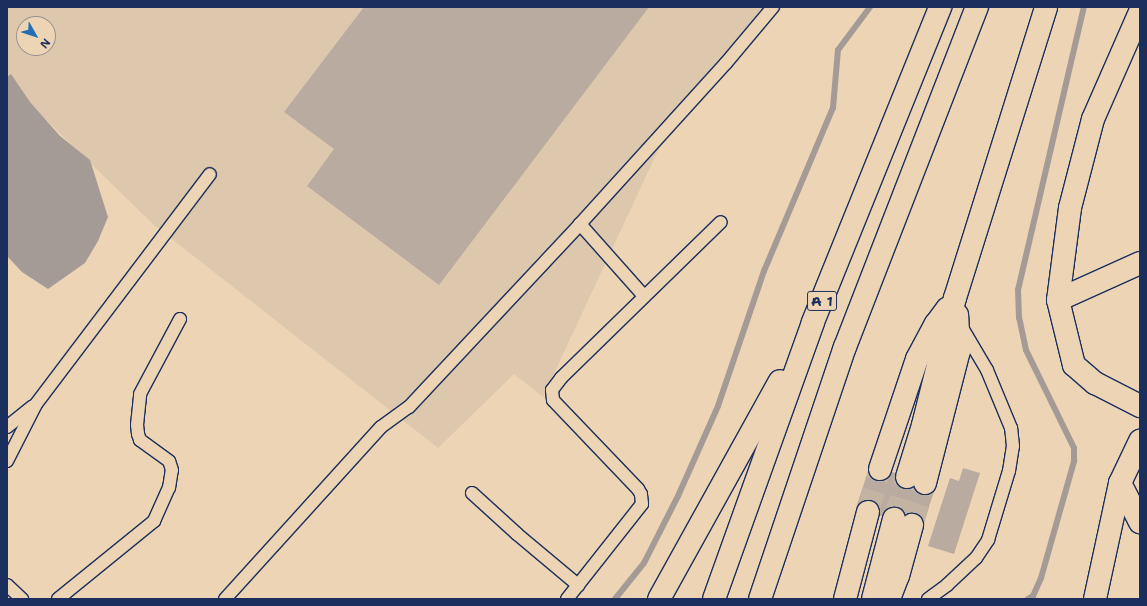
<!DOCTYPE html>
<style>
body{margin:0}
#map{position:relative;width:1147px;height:606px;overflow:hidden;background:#edd4b4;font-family:"Shantell Sans",sans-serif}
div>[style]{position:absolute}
.built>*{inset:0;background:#ddc8ae}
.water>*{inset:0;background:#a59b96}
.stream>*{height:6px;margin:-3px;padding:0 3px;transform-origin:3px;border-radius:3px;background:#a59b96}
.building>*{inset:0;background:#b9ab9f;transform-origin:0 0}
.highway-tunnel>*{height:22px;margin-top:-11px;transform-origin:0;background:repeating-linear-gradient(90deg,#c3b3a3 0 22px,transparent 0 33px)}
.roads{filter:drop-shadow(1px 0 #1b2f5e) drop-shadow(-1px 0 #1b2f5e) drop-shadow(0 1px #1b2f5e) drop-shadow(0 -1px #1b2f5e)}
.lane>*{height:12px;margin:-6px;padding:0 6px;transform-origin:6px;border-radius:6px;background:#edd4b4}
.street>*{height:22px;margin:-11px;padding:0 11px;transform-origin:11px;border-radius:11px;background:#edd4b4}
.highway>*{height:22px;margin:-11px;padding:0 11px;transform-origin:11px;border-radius:11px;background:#edd4b4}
span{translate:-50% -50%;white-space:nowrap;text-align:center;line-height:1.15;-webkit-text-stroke:3.5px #edd4b4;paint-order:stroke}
.shield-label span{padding:1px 3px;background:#edd4b4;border:1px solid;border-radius:3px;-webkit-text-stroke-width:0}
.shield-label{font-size:14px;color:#1b2f5e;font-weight:700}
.frame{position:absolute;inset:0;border:8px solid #1b2f5e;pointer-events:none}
.north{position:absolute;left:16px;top:16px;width:40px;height:40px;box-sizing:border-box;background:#edd4b4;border:1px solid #999292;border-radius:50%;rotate:129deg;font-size:11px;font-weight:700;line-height:16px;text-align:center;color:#1b2f5e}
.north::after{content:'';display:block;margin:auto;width:14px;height:18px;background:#1f6fb2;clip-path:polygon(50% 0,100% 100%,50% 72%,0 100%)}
</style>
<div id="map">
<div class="built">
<i style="clip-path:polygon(evenodd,7px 7px,763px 7px,676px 112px,543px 397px,514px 374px,438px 448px,154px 225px,7px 82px,7px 7px,24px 24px,48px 24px,48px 48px,24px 48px,24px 24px)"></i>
</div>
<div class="water">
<i style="clip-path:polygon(11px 74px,30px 102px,60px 136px,90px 160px,108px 217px,98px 241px,85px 263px,48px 289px,22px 272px,7px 256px,7px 77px)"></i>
</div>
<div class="stream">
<i style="left:615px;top:599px;width:46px;rotate:-51.1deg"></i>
<i style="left:644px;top:563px;width:75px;rotate:-63.1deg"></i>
<i style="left:678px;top:496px;width:98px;rotate:-66deg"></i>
<i style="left:718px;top:406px;width:143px;rotate:-71.2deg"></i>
<i style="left:764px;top:271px;width:177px;rotate:-67.1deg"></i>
<i style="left:833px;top:108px;width:58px;rotate:-85.1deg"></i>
<i style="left:838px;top:50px;width:54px;rotate:-53.3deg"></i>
<i style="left:1028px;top:599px;width:6px;rotate:-31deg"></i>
<i style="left:1033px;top:596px;width:20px;rotate:-66deg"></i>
<i style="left:1041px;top:578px;width:122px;rotate:-74.2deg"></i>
<i style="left:1074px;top:461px;width:13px;rotate:-90deg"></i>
<i style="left:1074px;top:448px;width:109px;rotate:-116.1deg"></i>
<i style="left:1026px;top:350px;width:33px;rotate:-102deg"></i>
<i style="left:1019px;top:318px;width:28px;rotate:-92deg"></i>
<i style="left:1018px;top:290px;width:291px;rotate:-76.9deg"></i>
</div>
<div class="building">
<i style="clip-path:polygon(364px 7px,649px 7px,439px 285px,307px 186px,334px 149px,284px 112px)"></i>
<i style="left:870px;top:465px;width:69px;height:45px;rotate:18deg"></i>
<i style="clip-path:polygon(963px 468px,980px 473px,954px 554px,928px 546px,950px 478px,959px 481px)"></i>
</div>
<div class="highway-tunnel">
<i style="left:868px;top:512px;width:45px;rotate:-74.4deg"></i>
<i style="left:894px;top:519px;width:44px;rotate:-72.8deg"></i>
<i style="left:912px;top:525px;width:44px;rotate:-72.8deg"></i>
</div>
<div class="roads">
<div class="lane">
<i style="left:580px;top:224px;width:96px;rotate:48.4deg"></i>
<i style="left:7px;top:427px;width:32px;rotate:-39deg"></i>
<i style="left:7px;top:461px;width:64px;rotate:-63deg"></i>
<i style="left:36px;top:404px;width:288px;rotate:-52.9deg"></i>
<i style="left:472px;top:493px;width:61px;rotate:42.3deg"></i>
<i style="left:517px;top:534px;width:80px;rotate:39.9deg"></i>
<i style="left:7px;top:585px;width:21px;rotate:43deg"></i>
<i style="left:58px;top:599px;width:124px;rotate:-39.1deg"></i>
<i style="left:154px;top:521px;width:36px;rotate:-66deg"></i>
<i style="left:169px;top:488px;width:18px;rotate:-81deg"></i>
<i style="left:172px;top:470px;width:9px;rotate:-108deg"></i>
<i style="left:169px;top:461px;width:36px;rotate:-144deg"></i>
<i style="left:140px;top:440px;width:6px;rotate:-108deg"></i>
<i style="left:138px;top:434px;width:9px;rotate:-96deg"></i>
<i style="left:137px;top:425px;width:31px;rotate:-84deg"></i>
<i style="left:140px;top:394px;width:85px;rotate:-61.9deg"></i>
<i style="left:225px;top:599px;width:232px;rotate:-47.8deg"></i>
<i style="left:381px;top:427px;width:34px;rotate:-36deg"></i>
<i style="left:409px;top:407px;width:250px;rotate:-46.9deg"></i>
<i style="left:580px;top:224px;width:217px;rotate:-47.8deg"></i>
<i style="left:726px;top:63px;width:73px;rotate:-50deg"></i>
<i style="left:567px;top:599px;width:121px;rotate:-51.7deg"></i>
<i style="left:642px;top:504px;width:10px;rotate:-96deg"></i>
<i style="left:641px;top:494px;width:6px;rotate:-121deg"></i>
<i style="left:638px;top:489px;width:123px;rotate:-133.7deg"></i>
<i style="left:553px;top:400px;width:10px;rotate:-96deg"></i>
<i style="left:552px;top:390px;width:15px;rotate:-53deg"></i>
<i style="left:561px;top:378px;width:223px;rotate:-44.3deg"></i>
<i style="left:928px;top:599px;width:24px;rotate:-36deg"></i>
<i style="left:947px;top:585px;width:40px;rotate:-43deg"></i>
<i style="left:976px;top:558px;width:22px;rotate:-56deg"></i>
<i style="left:988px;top:540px;width:72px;rotate:-73.1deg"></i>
<i style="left:1009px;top:471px;width:25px;rotate:-81deg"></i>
<i style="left:1013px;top:446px;width:18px;rotate:-96deg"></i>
<i style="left:1011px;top:428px;width:63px;rotate:-112.5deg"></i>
<i style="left:987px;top:370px;width:51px;rotate:-120.6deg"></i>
</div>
<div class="street">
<i style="left:1140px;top:12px;width:117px;rotate:113.7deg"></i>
<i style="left:1093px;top:119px;width:92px;rotate:104.5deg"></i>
<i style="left:1070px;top:208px;width:93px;rotate:97.4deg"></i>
<i style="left:1058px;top:300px;width:67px;rotate:76.2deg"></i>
<i style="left:1074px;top:365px;width:28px;rotate:41deg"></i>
<i style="left:1095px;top:383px;width:51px;rotate:27.1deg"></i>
<i style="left:1058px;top:300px;width:90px;rotate:-24.3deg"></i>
<i style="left:1120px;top:483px;width:44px;rotate:62.9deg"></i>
<i style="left:1095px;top:599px;width:119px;rotate:-77.8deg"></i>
<i style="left:1120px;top:483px;width:47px;rotate:-64.5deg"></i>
</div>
<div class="highway">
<i style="left:880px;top:469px;width:116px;rotate:-71.4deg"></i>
<i style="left:917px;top:359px;width:40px;rotate:-62deg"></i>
<i style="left:936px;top:324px;width:19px;rotate:-54deg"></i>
<i style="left:907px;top:477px;width:54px;rotate:-72.9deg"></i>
<i style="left:923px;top:425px;width:131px;rotate:-75.9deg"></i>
<i style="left:955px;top:298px;width:305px;rotate:-72.6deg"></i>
<i style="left:925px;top:483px;width:136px;rotate:-75.6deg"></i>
<i style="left:959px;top:351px;width:36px;rotate:-93deg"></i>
<i style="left:659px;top:599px;width:249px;rotate:-61deg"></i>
<i style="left:714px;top:599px;width:294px;rotate:-70.3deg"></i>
<i style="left:813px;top:322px;width:340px;rotate:-68deg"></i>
<i style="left:760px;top:599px;width:266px;rotate:-71.4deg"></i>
<i style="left:845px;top:347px;width:365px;rotate:-68.8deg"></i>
<i style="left:845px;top:599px;width:90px;rotate:-75.2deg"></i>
<i style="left:873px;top:599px;width:83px;rotate:-75.3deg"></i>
<i style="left:889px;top:599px;width:25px;rotate:-69deg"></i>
<i style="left:898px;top:576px;width:53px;rotate:-74.6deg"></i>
</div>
</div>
<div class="shield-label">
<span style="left:822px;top:301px">A 1</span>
</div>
<div class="frame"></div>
<div class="north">N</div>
</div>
